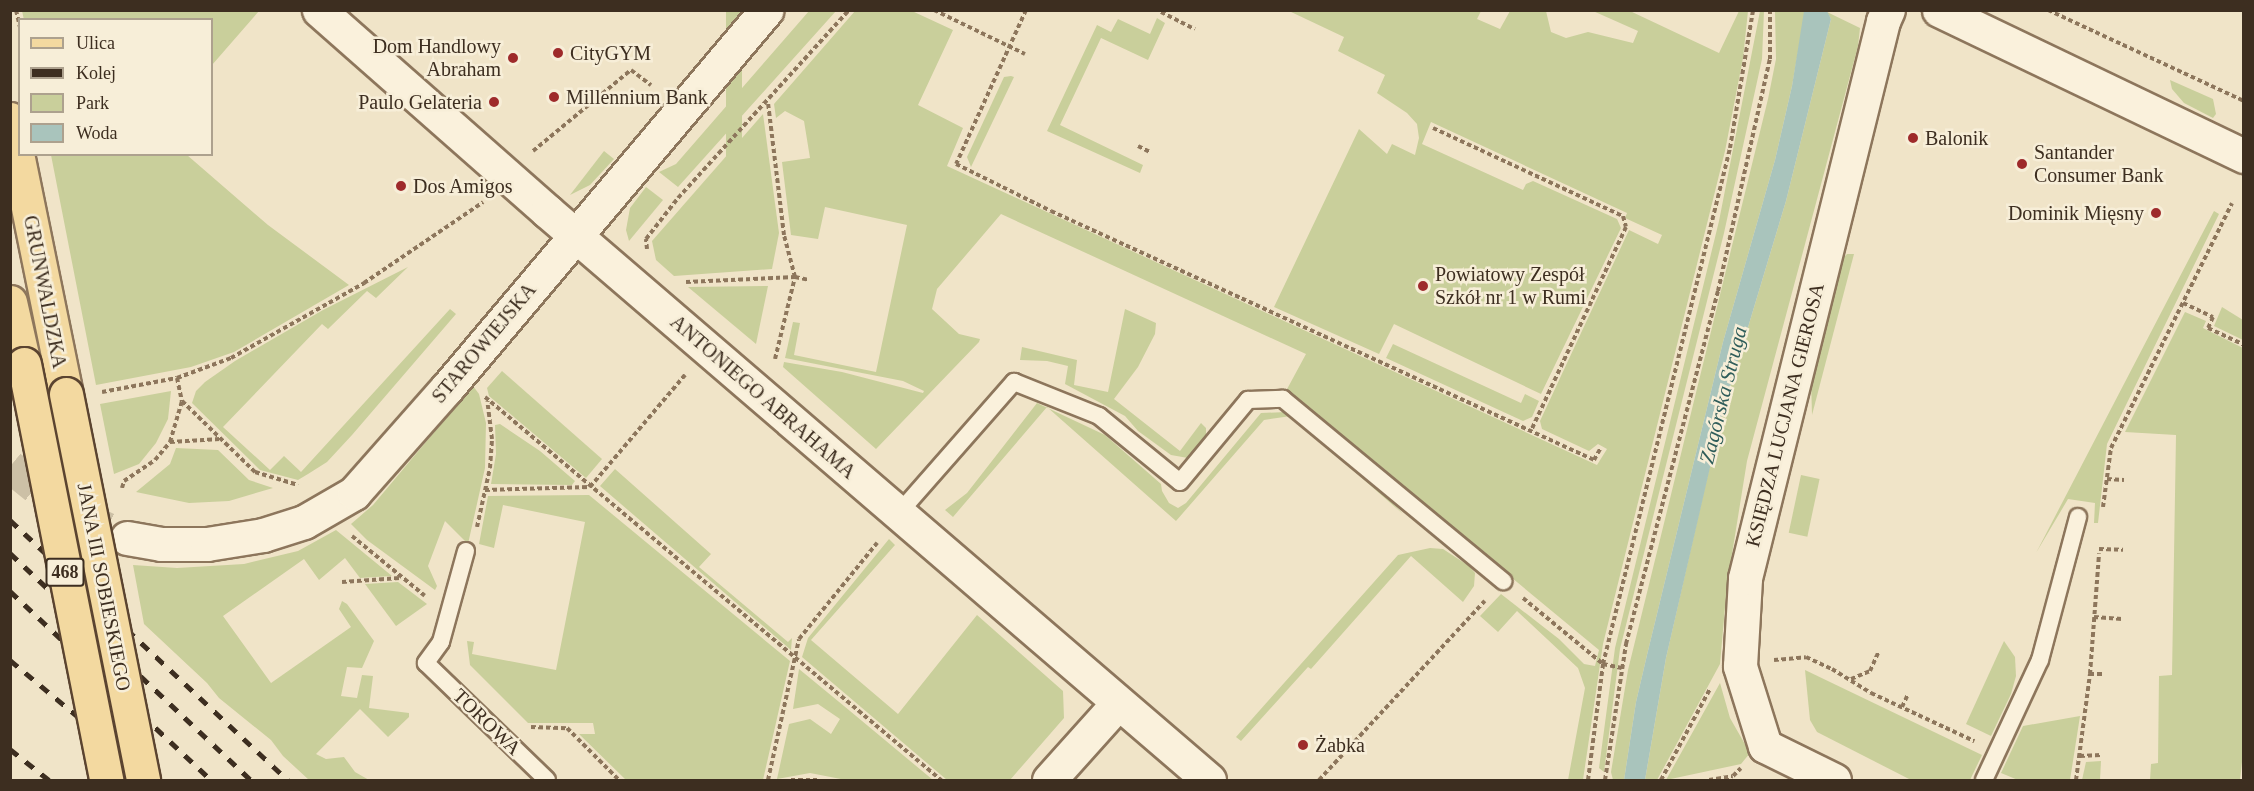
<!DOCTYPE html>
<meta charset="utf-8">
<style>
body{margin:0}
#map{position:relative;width:2254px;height:791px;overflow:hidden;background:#f0e4c8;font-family:Georgia,serif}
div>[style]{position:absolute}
.green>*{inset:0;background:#c9cf9b;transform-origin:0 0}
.water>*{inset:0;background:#a9c4bc}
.secondary-tunnel>*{height:33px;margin-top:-16.5px;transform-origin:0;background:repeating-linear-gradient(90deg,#ccc0a6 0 33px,transparent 0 49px)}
.path>*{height:4px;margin-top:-2px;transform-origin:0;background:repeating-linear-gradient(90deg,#8d765c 0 4.5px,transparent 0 7.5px)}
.roads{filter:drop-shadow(2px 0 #8d765c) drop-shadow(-2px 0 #8d765c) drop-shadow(0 2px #8d765c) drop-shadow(0 -2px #8d765c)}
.lane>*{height:16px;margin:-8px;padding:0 8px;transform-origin:8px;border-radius:8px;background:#faf1dc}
.street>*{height:33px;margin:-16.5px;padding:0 16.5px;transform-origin:16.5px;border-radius:16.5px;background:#faf1dc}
.secondary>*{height:33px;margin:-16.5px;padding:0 16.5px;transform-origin:16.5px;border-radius:16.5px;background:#faf1dc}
.primary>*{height:33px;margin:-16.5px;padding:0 16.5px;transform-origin:16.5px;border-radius:16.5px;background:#f3d9a0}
.rail>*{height:4.5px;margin-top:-2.25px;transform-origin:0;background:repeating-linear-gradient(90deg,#3d2e20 0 10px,transparent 0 20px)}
.bridges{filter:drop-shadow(2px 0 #5b4430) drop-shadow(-2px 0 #5b4430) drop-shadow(0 2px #5b4430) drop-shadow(0 -2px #5b4430)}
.primary-bridge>*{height:33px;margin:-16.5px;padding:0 16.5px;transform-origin:16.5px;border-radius:16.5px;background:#f3d9a0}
.dots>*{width:16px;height:16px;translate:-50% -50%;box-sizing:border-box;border:3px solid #f7eed8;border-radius:50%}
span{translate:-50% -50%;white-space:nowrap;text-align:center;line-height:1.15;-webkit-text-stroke:5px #f7eed8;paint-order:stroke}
.shield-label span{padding:2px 4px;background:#f7eed8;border:2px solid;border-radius:4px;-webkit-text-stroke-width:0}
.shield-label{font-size:18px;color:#3d2e20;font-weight:700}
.poi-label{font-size:20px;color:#3d2e20}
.right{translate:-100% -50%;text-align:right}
.left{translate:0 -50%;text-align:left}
.street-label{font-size:20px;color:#3d2e20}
.water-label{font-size:21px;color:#2f5d5a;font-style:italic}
.frame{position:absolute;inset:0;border:12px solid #3d2e20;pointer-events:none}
.legend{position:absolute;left:18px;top:18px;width:195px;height:138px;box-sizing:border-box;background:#f7eed8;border:2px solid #ada18e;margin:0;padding:8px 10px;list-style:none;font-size:18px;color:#3d2e20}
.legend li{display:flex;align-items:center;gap:12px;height:30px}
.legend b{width:30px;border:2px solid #ada18e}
</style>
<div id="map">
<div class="green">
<i style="clip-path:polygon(22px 11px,22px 10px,259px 11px,212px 65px,212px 20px,24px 20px)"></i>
<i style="left:726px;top:11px;width:16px;height:168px"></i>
<i style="clip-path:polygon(809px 11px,836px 11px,678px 187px,659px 172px,676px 164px)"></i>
<i style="clip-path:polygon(855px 11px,912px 11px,953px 30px,918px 105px,963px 128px,947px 166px,1597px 465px,1607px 449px,1598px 444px,1589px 451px,1542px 429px,1540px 421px,1629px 230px,1658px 244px,1662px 235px,1625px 218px,1627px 213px,1431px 122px,1422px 144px,1523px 190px,1526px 184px,1533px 181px,1617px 219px,1621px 228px,1541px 394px,1394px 324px,1379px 354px,1274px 307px,1359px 129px,1387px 154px,1392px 144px,1415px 155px,1419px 138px,1417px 124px,1407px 113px,1377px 93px,1385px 75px,1338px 51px,1344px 37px,1289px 11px,1481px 11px,1477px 19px,1500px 29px,1510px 11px,1546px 11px,1551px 32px,1566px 38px,1588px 32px,1633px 43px,1638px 31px,1593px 11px,1630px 11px,1719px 53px,1739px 11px,1748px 11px,1743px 58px,1725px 151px,1603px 644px,1583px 780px,1568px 780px,1585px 688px,1578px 668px,1517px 611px,1498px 632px,1480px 616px,1501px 594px,1559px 639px,1584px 664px,1595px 666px,1599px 650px,1286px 391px,1306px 354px,1001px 214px,937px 289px,932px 309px,959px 334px,980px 339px,979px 342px,876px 449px,783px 367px,784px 362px,842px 372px,923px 393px,924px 391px,903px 381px,785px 358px,793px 322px,800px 323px,794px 355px,876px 372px,907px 225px,825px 207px,818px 239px,791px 235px,782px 162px,810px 158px,804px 121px,785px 111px,776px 118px,774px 104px)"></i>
<i style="clip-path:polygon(1760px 11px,1764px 11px,1762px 59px,1724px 233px,1620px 649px,1604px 772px,1599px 768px,1615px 648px,1719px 221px)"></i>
<i style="clip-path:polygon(1775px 11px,1805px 12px,1792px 86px,1775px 160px,1723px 342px,1647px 655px,1636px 702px,1624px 780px,1613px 780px,1611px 772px,1628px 670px,1768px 99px,1776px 59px)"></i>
<i style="clip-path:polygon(1827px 12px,1860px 28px,1858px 46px,1747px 461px,1727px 585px,1720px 664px,1657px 780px,1645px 780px,1666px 658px,1704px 491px,1724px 407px,1786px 201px,1831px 19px)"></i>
<i style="clip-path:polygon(1157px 18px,1165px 23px,1148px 60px,1101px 38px,1060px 125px,1143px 165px,1140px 173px,1047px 131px,1097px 25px,1111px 32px,1118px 19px,1150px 34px)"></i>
<i style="clip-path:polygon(1011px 76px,1014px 77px,971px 167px,967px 157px,1004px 77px)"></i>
<i style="clip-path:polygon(2170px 80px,2213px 99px,2216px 114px,2213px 118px,2184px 103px,2172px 89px)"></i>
<i style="clip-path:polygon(763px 114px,779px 233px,772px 269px,674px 276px,656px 260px,652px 241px)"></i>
<i style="clip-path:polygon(604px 151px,614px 159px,590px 185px,570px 195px)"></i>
<i style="clip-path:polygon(51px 155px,187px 155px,268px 225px,349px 285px,234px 352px,191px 367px,96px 385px)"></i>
<i style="clip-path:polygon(646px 187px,663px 200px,629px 241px,626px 230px,630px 208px)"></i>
<i style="clip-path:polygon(2214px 211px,2219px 214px,2107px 444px,2098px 523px,2094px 523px,2095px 503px,2068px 499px,2036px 553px)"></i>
<i style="clip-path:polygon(1847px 254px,1854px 254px,1812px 415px,1811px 379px,1844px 257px)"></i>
<i style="clip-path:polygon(408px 267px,376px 298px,367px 291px,328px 329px,322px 324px,223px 427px,270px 470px,284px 456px,301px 472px,450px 309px,456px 314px,352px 435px,327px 462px,308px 474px,298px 480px,260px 470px,192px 403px,196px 391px,205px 382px,235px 361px,323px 310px)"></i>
<i style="clip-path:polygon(768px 286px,756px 344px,688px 287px)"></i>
<i style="clip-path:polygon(2222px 307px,2243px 320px,2243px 340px,2214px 326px)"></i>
<i style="clip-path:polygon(1125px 309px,1156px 323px,1155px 334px,1138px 367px,1114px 399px,1180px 451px,1201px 423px,1206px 428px,1206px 436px,1194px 454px,1188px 458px,1171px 455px,1138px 431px,1125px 416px,1065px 384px,1068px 366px,1047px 361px,1020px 360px,1022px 347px,1077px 360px,1074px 385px,1108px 392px)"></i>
<i style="clip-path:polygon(2185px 312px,2206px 321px,2203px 328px,2243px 348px,2244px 744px,2240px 780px,2150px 780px,2151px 764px,2158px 763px,2159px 676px,2172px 675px,2176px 435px,2125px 432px)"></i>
<i style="clip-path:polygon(1393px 344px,1521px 403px,1525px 394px,1539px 401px,1532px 417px,1523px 421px,1386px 358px)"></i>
<i style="clip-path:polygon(502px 371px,602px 459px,586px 478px,489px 396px,487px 388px)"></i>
<i style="clip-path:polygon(473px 386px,479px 394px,486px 423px,485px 468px,468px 544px,445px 521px,428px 566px,437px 586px,435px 590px,367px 540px,351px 524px,373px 505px)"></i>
<i style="clip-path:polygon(171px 391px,168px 419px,156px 443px,139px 464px,114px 474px,100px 404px)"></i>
<i style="clip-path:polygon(1037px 403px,1105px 435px,1161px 484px,1162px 491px,1169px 503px,1178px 508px,1186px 503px,1261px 413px,1286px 412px,1374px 484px,1403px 514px,1291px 416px,1264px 420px,1176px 521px,1047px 407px,953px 517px,945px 510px,967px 493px)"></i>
<i style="clip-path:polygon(500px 424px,540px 451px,575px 481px,572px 485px,491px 484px,496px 454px,495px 425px)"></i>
<i style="clip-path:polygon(176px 448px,218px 450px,249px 480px,273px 488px,229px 501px,189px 503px,136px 492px,170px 464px)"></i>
<i style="clip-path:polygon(615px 469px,711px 554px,699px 567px,788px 642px,792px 638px,791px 650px,600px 486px)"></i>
<i style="left:1801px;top:475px;width:19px;height:59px;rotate:12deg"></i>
<i style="clip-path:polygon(589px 495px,790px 661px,763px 780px,626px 780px,579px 734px,595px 734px,593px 723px,528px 723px,470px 665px,467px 641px,474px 642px,472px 654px,556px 670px,585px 522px,503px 505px,494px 548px,479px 544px,488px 496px)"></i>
<i style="clip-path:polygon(336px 530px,392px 576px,360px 578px,345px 558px,319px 580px,304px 559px,223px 616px,271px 683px,351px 627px,339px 609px,342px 601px,347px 604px,374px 641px,362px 668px,347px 667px,341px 696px,357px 698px,362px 675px,373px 676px,369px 708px,409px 713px,409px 717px,388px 737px,360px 709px,316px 754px,326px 759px,344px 757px,355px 772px,369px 780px,309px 780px,283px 756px,271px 740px,219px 698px,207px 683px,144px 624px,133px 565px,177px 568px,244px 564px,298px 551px)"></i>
<i style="clip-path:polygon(889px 539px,895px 545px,811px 640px,898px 714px,977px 615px,1063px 691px,1064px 718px,1010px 780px,947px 780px,802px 657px,808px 638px)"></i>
<i style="clip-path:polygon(1430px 548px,1443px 549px,1469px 566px,1475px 573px,1474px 586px,1463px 602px,1411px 556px,1311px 669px,1308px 667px,1241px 741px,1236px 737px,1398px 555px)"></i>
<i style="clip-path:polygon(398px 582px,427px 604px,396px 626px,365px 584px)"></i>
<i style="clip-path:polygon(2004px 641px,2015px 657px,2016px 676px,2011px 694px,1991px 736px,1966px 724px)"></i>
<i style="clip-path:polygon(799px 669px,844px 706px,933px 780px,846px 780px,810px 773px,777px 779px,789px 724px,810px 719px,831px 734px,840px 719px,818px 704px,793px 709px)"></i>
<i style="clip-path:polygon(1805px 670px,1982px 755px,1970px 780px,1911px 780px,1817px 732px,1810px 720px)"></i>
<i style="clip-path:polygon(1720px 683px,1730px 718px,1750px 753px,1741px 764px,1666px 780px)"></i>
<i style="clip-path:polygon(2080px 716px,2070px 780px,2018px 780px,2001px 773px,2023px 726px)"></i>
<i style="clip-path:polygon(2101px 761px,2100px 780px,2082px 780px,2086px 762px)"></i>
</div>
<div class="water">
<i style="clip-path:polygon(1804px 11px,1827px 11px,1831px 19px,1786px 201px,1724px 407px,1666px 658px,1645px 780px,1624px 780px,1636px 702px,1647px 655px,1723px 342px,1775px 160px,1792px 86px)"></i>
</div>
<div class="secondary-tunnel">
<i style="left:10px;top:466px;width:46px;rotate:38.9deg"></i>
<i style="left:46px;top:495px;width:36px;rotate:32deg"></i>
<i style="left:77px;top:514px;width:55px;rotate:25.6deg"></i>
</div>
<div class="path">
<i style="left:16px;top:10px;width:18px;rotate:77deg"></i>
<i style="left:934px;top:10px;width:101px;rotate:25.8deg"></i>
<i style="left:1026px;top:10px;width:169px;rotate:114.4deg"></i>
<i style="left:956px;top:164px;width:106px;rotate:26.3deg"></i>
<i style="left:1051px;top:211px;width:597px;rotate:24.63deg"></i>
<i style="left:1594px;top:460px;width:13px;rotate:-61deg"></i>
<i style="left:2048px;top:10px;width:216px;rotate:24.9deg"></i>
<i style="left:1161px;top:12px;width:38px;rotate:27deg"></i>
<i style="left:1433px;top:128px;width:209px;rotate:24.9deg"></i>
<i style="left:1623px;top:216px;width:11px;rotate:75deg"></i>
<i style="left:1626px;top:227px;width:225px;rotate:115deg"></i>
<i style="left:1138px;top:146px;width:13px;rotate:27deg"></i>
<i style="left:533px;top:151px;width:127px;rotate:-39.6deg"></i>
<i style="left:631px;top:70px;width:25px;rotate:37deg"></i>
<i style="left:647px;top:249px;width:10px;rotate:-96deg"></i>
<i style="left:646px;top:239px;width:52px;rotate:-52deg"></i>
<i style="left:678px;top:198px;width:254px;rotate:-47.7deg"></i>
<i style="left:686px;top:282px;width:109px;rotate:-2.6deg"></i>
<i style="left:795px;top:277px;width:43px;rotate:-104.7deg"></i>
<i style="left:784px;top:235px;width:134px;rotate:-96.9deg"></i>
<i style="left:2183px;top:303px;width:33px;rotate:25deg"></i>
<i style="left:2213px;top:317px;width:12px;rotate:114deg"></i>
<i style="left:2208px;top:328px;width:40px;rotate:25deg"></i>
<i style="left:775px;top:359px;width:84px;rotate:-76.3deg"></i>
<i style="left:795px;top:277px;width:14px;rotate:12deg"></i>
<i style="left:177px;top:378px;width:24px;rotate:78deg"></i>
<i style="left:182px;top:401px;width:102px;rotate:44.2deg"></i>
<i style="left:255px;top:472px;width:45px;rotate:16.8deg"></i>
<i style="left:102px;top:392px;width:76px;rotate:-10.6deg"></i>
<i style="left:177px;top:378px;width:58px;rotate:-20.3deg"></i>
<i style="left:231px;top:358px;width:153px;rotate:-29.4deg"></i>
<i style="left:364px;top:283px;width:144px;rotate:-34.2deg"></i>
<i style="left:485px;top:397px;width:596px;rotate:40.03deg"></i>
<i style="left:170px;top:442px;width:50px;rotate:-3.4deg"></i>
<i style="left:2107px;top:479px;width:17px;rotate:3deg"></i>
<i style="left:122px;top:488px;width:7px;rotate:-74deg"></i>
<i style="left:124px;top:481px;width:37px;rotate:-34deg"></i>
<i style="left:155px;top:460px;width:23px;rotate:-50deg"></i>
<i style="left:170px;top:442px;width:43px;rotate:-73.7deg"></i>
<i style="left:485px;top:490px;width:105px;rotate:-1.6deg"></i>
<i style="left:590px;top:487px;width:147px;rotate:-49.7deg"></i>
<i style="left:2103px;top:507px;width:60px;rotate:-82.3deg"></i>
<i style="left:2111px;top:448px;width:273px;rotate:-63.7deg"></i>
<i style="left:477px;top:527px;width:60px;rotate:-77.6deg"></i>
<i style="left:490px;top:468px;width:29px;rotate:-86deg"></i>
<i style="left:492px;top:439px;width:38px;rotate:-97deg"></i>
<i style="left:352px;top:536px;width:94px;rotate:39.4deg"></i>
<i style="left:2099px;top:549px;width:24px;rotate:2deg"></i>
<i style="left:342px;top:582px;width:58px;rotate:-3.9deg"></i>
<i style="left:1523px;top:598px;width:104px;rotate:39.5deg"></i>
<i style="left:1603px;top:664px;width:19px;rotate:12deg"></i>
<i style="left:2094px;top:617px;width:28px;rotate:4deg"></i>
<i style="left:1774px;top:660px;width:32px;rotate:-5deg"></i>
<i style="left:1806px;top:657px;width:29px;rotate:25deg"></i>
<i style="left:1832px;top:669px;width:46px;rotate:31.6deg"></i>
<i style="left:1871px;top:693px;width:114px;rotate:25deg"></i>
<i style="left:2090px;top:674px;width:12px"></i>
<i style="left:1851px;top:679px;width:21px;rotate:-23deg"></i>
<i style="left:1870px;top:671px;width:20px;rotate:-66deg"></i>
<i style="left:1902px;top:707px;width:14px;rotate:-65deg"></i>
<i style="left:531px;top:727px;width:36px;rotate:2deg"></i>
<i style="left:567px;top:728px;width:74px;rotate:45deg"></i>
<i style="left:2080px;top:756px;width:21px;rotate:-3deg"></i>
<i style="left:768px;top:780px;width:144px;rotate:-77.6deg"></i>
<i style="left:799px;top:639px;width:124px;rotate:-50.9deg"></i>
<i style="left:791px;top:780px;width:26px"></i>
<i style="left:1319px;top:780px;width:244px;rotate:-47.2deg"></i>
<i style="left:1588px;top:780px;width:117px;rotate:-82.6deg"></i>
<i style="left:1603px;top:664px;width:531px;rotate:-76.17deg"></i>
<i style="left:1730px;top:148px;width:140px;rotate:-80.5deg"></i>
<i style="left:1605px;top:780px;width:138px;rotate:-81.2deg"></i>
<i style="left:1626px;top:644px;width:365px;rotate:-75.4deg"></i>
<i style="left:1718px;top:291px;width:238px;rotate:-77.4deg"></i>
<i style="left:1770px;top:59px;width:49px;rotate:-90deg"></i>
<i style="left:1661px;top:780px;width:103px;rotate:-61.7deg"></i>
<i style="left:1709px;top:780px;width:24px;rotate:-9deg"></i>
<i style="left:1733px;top:776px;width:11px;rotate:-45deg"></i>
<i style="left:2076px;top:780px;width:107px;rotate:-82.5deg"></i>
<i style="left:2090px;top:674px;width:121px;rotate:-85.7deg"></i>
</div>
<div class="roads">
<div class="lane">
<i style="left:898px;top:514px;width:176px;rotate:-48.7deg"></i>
<i style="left:1014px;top:382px;width:92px;rotate:21.8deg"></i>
<i style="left:1099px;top:416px;width:104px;rotate:39.2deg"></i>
<i style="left:1180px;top:482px;width:107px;rotate:-50.3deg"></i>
<i style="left:1248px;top:400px;width:35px;rotate:-2deg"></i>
<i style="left:1283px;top:399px;width:286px;rotate:39.6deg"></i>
<i style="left:466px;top:551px;width:94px;rotate:105.4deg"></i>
<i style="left:441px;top:642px;width:26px;rotate:126deg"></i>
<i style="left:426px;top:663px;width:168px;rotate:44deg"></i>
<i style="left:1984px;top:780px;width:132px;rotate:-65deg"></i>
<i style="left:2040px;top:660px;width:148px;rotate:-75.1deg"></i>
</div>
<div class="street">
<i style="left:319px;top:10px;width:304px;rotate:41.4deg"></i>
<i style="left:547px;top:211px;width:873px;rotate:40.68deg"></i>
<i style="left:1049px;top:780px;width:103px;rotate:-48.1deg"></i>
<i style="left:1834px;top:780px;width:77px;rotate:-153.8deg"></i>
<i style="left:1765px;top:746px;width:84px;rotate:-107.4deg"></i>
<i style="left:1740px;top:666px;width:88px;rotate:-86.7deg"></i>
<i style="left:1745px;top:578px;width:574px;rotate:-76.08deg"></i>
<i style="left:1883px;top:21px;width:12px;rotate:-66deg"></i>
</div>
<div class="secondary">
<i style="left:1939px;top:10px;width:338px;rotate:25.6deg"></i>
<i style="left:127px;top:538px;width:35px;rotate:10deg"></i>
<i style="left:161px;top:544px;width:46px"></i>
<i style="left:207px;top:544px;width:57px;rotate:-9.1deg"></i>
<i style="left:263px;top:535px;width:43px;rotate:-17.6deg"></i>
<i style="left:304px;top:522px;width:58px;rotate:-30.1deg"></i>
<i style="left:354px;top:493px;width:140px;rotate:-48.5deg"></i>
<i style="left:447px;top:388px;width:495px;rotate:-49.8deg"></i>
</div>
<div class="primary">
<i style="left:10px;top:119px;width:281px;rotate:78.5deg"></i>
<i style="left:10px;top:302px;width:64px;rotate:77.3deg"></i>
</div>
</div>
<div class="rail">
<i style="left:10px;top:520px;width:381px;rotate:43.1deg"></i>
<i style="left:10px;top:553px;width:331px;rotate:43.3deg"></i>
<i style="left:10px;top:591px;width:276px;rotate:43.2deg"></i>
<i style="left:10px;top:660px;width:187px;rotate:39.8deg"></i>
<i style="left:10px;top:749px;width:50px;rotate:38.5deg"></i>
</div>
<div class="bridges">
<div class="primary-bridge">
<i style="left:24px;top:364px;width:424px;rotate:78.8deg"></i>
<i style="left:66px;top:394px;width:394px;rotate:78.7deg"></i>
</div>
</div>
<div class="dots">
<i style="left:558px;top:53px;background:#9e2a2b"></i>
<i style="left:513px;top:58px;background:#9e2a2b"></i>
<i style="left:554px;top:97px;background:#9e2a2b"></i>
<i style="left:494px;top:102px;background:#9e2a2b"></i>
<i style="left:1913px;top:138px;background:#9e2a2b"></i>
<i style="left:2022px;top:164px;background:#9e2a2b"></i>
<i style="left:401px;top:186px;background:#9e2a2b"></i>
<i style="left:2156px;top:213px;background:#9e2a2b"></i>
<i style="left:1423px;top:286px;background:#9e2a2b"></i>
<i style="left:1303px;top:745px;background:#9e2a2b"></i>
</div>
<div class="shield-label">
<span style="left:65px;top:572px">468</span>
</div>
<div class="poi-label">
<span class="right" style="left:501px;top:58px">Dom Handlowy<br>Abraham</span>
<span class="left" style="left:570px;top:53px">CityGYM</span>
<span class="left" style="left:566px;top:97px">Millennium Bank</span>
<span class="right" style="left:482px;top:102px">Paulo Gelateria</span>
<span class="left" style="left:1925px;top:138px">Balonik</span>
<span class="left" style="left:2034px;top:164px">Santander<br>Consumer Bank</span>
<span class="left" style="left:413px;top:186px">Dos Amigos</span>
<span class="right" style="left:2144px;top:213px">Dominik Mięsny</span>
<span class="left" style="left:1435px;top:286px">Powiatowy Zespół<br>Szkół nr 1 w Rumi</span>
<span class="left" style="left:1315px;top:745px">Żabka</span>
</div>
<div class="street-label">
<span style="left:45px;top:292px;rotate:79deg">GRUNWALDZKA</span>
<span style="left:484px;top:343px;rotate:-50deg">STAROWIEJSKA</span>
<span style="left:763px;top:397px;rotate:41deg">ANTONIEGO ABRAHAMA</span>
<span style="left:1785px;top:415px;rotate:-76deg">KSIĘDZA LUCJANA GIEROSA</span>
<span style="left:104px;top:587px;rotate:79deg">JANA III SOBIESKIEGO</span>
<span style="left:487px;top:722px;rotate:44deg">TOROWA</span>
</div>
<div class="water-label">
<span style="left:1723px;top:395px;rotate:-76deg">Zagórska Struga</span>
</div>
<div class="frame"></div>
<ul class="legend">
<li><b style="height:8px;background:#f3d9a0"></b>Ulica</li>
<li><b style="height:8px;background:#3d2e20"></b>Kolej</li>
<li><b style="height:16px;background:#c9cf9b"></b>Park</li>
<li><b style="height:16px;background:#a9c4bc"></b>Woda</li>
</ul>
</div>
